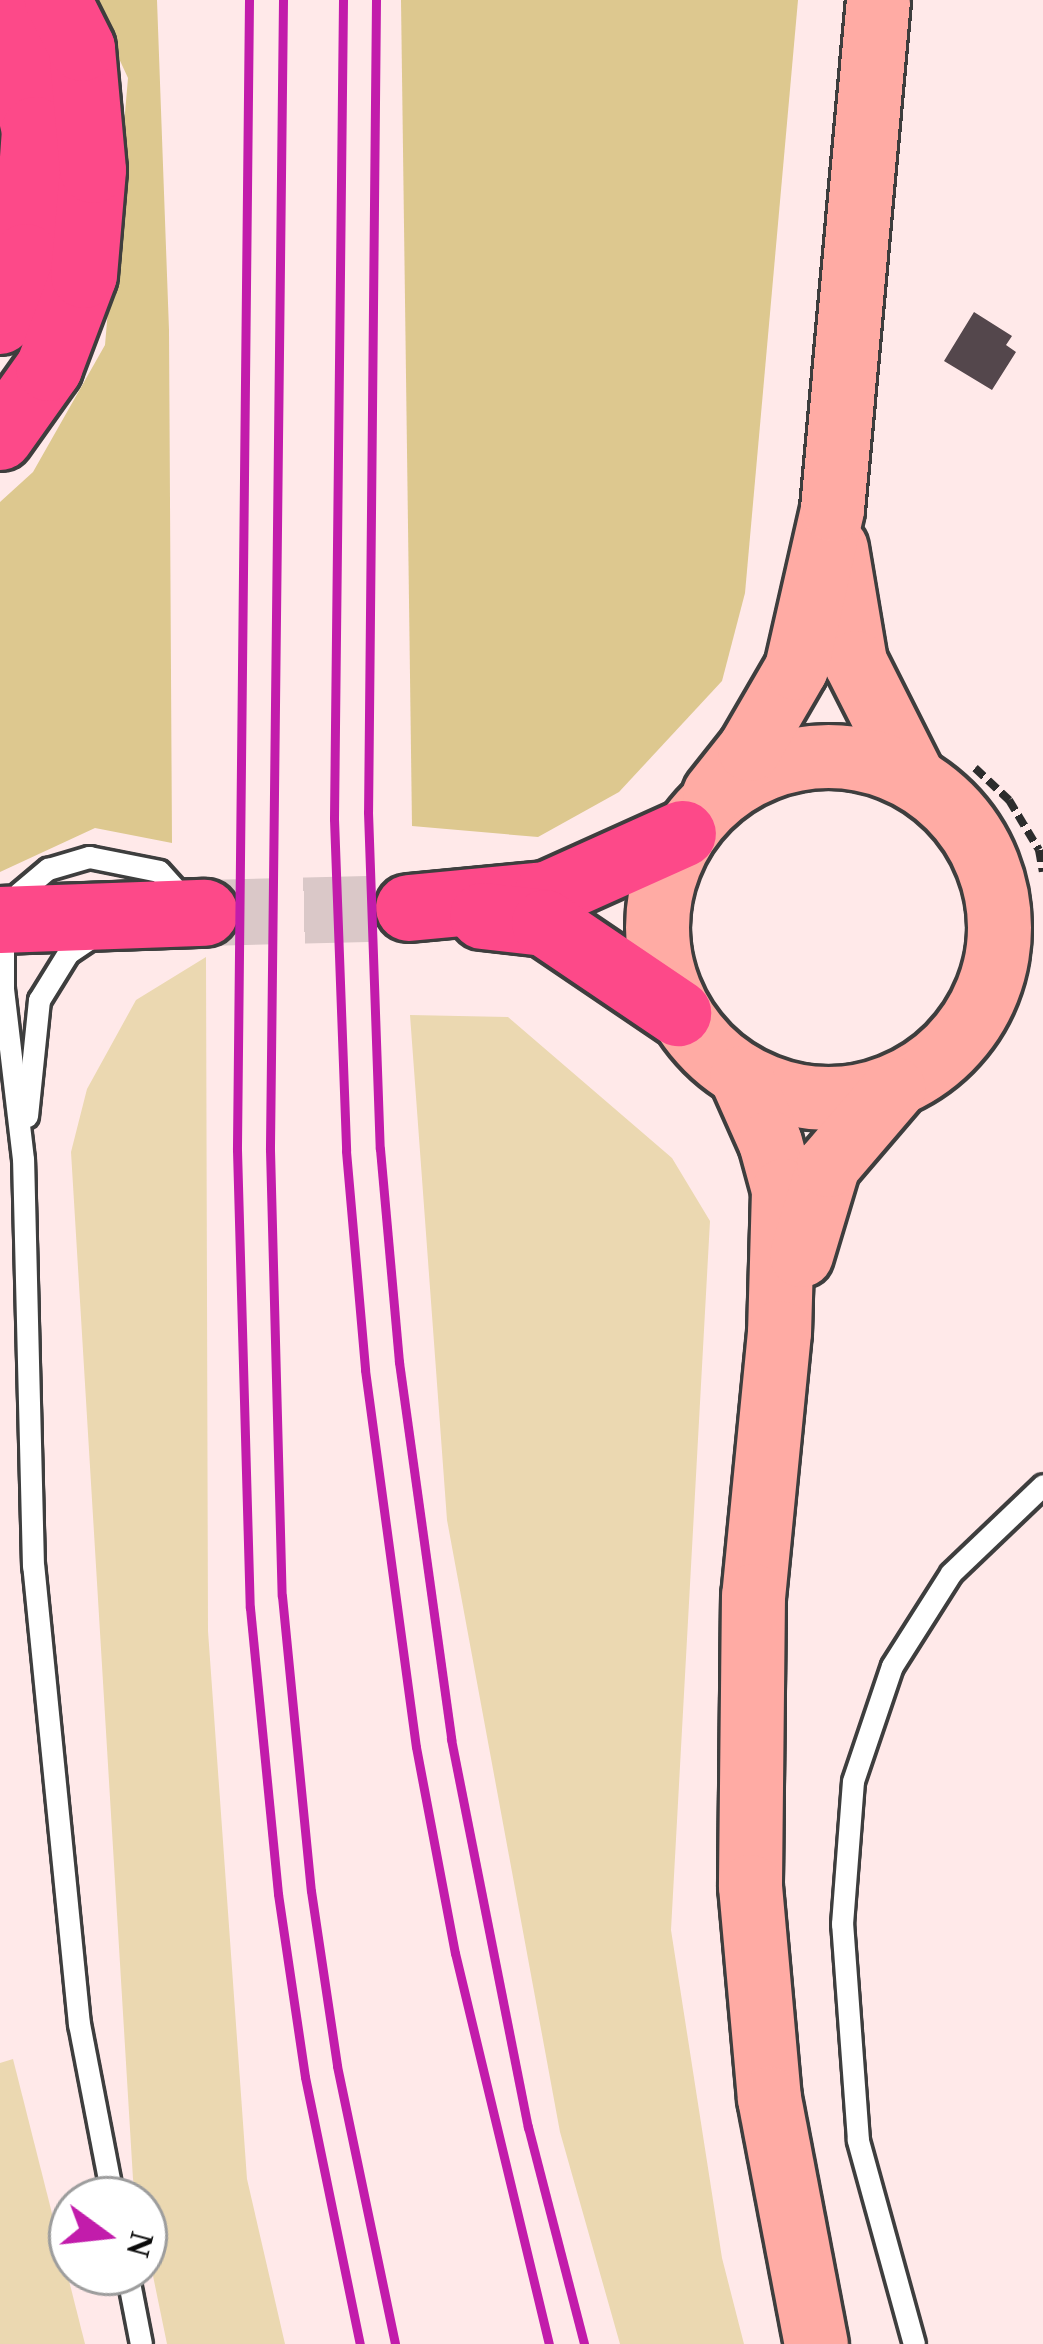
<!DOCTYPE html>
<style>
body{margin:0}
#map{position:relative;width:1043px;height:2344px;overflow:hidden;background:#ffe9e9;font-family:"Times New Roman",serif}
div>[style]{position:absolute}
.green>*{inset:0;background:#ebd8b1}
.forest>*{inset:0;background:#ddc88f}
.building>*{inset:0;background:#54474c}
.highway-tunnel>*{height:66px;margin-top:-33px;transform-origin:0;background:repeating-linear-gradient(90deg,#dac8c8 0 66px,transparent 0 99px)}
.path>*{height:8px;margin-top:-4px;transform-origin:0;background:repeating-linear-gradient(90deg,#2d2d2d 0 12px,transparent 0 18px)}
.roads{filter:drop-shadow(3px 0 #3e3e3e) drop-shadow(-3px 0 #3e3e3e) drop-shadow(0 3px #3e3e3e) drop-shadow(0 -3px #3e3e3e)}
.lane>*{height:21px;margin:-10.5px;padding:0 10.5px;transform-origin:10.5px;border-radius:10.5px;background:#fff}
.secondary>*{height:63px;margin:-31.5px;padding:0 31.5px;transform-origin:31.5px;border-radius:31.5px;background:#ffaba4}
.secondary>.ring{margin:-31.5px;padding:0;box-sizing:content-box;background:none;border:63px solid #ffaba4;border-radius:50%}
.highway>*{height:66px;margin:-33px;padding:0 33px;transform-origin:33px;border-radius:33px;background:#fd4989}
.rail>*{height:9px;margin:-4.5px;padding:0 4.5px;transform-origin:4.5px;border-radius:4.5px;background:#c21cab}
span{translate:-50% -50%;white-space:nowrap;text-align:center;line-height:1.15;-webkit-text-stroke:12px #fff;paint-order:stroke}
.north{position:absolute;left:48px;top:2176px;width:120px;height:120px;box-sizing:border-box;background:#fff;border:3px solid #9d9d9d;border-radius:50%;rotate:105deg;font-size:33px;font-weight:700;line-height:48px;text-align:center;color:#0b0b0b}
.north::after{content:'';display:block;margin:auto;width:42px;height:54px;background:#c21cab;clip-path:polygon(50% 0,100% 100%,50% 72%,0 100%)}
</style>
<div id="map">
<div class="green">
<i style="clip-path:polygon(206px 957px,208px 1631px,247px 2179px,285px 2344px,167px 2344px,144px 2232px,144px 2200px,137px 2200px,133px 2179px,71px 1152px,87px 1089px,136px 1000px)"></i>
<i style="clip-path:polygon(410px 1015px,508px 1017px,672px 1158px,710px 1221px,671px 1930px,722px 2258px,744px 2344px,620px 2344px,560px 2132px,447px 1520px)"></i>
<i style="clip-path:polygon(13px 2059px,85px 2344px,0 2344px,0 2063px)"></i>
</div>
<div class="forest">
<i style="clip-path:polygon(92px 0,157px 0,169px 330px,172px 843px,95px 828px,0 872px,0 502px,33px 472px,105px 345px,128px 78px)"></i>
<i style="clip-path:polygon(401px 0,798px 0,745px 593px,722px 681px,619px 792px,538px 837px,412px 826px)"></i>
</div>
<div class="building">
<i style="clip-path:polygon(974px 312px,1012px 336px,1006px 345px,1016px 352px,992px 390px,944px 361px)"></i>
</div>
<div class="highway-tunnel">
<i style="left:205px;top:913px;width:204px;rotate:-1.4deg"></i>
</div>
<div class="path">
<i style="left:975px;top:768px;width:47px;rotate:43.3deg"></i>
<i style="left:1009px;top:800px;width:58px;rotate:59deg"></i>
<i style="left:1039px;top:850px;width:22px;rotate:80deg"></i>
</div>
<div class="roads">
<div class="lane">
<i style="left:27px;top:1116px;width:117px;rotate:-84.1deg"></i>
<i style="left:39px;top:1000px;width:55px;rotate:-58.3deg"></i>
<i style="left:68px;top:953px;width:30px;rotate:-34deg"></i>
<i style="left:113px;top:2200px;width:179px;rotate:-100.9deg"></i>
<i style="left:79px;top:2024px;width:460px;rotate:-95.7deg"></i>
<i style="left:33px;top:1566px;width:407px;rotate:-91.4deg"></i>
<i style="left:23px;top:1159px;width:172px;rotate:-96.7deg"></i>
<i style="left:3px;top:988px;width:68px;rotate:-90deg"></i>
<i style="left:3px;top:920px;width:31px;rotate:-59deg"></i>
<i style="left:19px;top:893px;width:38px;rotate:-40deg"></i>
<i style="left:48px;top:869px;width:43px;rotate:-16.3deg"></i>
<i style="left:89px;top:857px;width:71px;rotate:11.3deg"></i>
<i style="left:159px;top:871px;width:40px;rotate:48deg"></i>
<i style="left:127px;top:2272px;width:73px;rotate:79deg"></i>
<i style="left:914px;top:2344px;width:212px;rotate:-105.4deg"></i>
<i style="left:858px;top:2140px;width:217px;rotate:-94.2deg"></i>
<i style="left:842px;top:1924px;width:143px;rotate:-85.6deg"></i>
<i style="left:853px;top:1781px;width:121px;rotate:-71.3deg"></i>
<i style="left:892px;top:1666px;width:110px;rotate:-57.6deg"></i>
<i style="left:951px;top:1573px;width:127px;rotate:-43.7deg"></i>
</div>
<div class="secondary">
<i style="left:836px;top:548px;width:116px;rotate:80.5deg"></i>
<i style="left:855px;top:662px;width:129px;rotate:63.2deg"></i>
<i class="ring" style="left:657px;top:756px;width:279px;height:279px"></i>
<i style="left:714px;top:793px;width:56px;rotate:-51.5deg"></i>
<i style="left:749px;top:749px;width:94px;rotate:-59.9deg"></i>
<i style="left:796px;top:668px;width:163px;rotate:-77.2deg"></i>
<i style="left:832px;top:509px;width:511px;rotate:-84.84deg"></i>
<i style="left:741px;top:1077px;width:71px;rotate:66deg"></i>
<i style="left:770px;top:1142px;width:50px;rotate:74.8deg"></i>
<i style="left:783px;top:1190px;width:142px;rotate:91.6deg"></i>
<i style="left:779px;top:1332px;width:264px;rotate:95.6deg"></i>
<i style="left:753px;top:1595px;width:291px;rotate:90.6deg"></i>
<i style="left:750px;top:1886px;width:213px;rotate:84.9deg"></i>
<i style="left:769px;top:2098px;width:250px;rotate:79.2deg"></i>
<i style="left:801px;top:1255px;width:94px;rotate:-73.3deg"></i>
<i style="left:828px;top:1165px;width:101px;rotate:-49.4deg"></i>
</div>
<div class="highway">
<i style="left:0;top:10px;width:20px;rotate:60deg"></i>
<i style="left:10px;top:27px;width:106px;rotate:76.4deg"></i>
<i style="left:35px;top:130px;width:127px;rotate:94.1deg"></i>
<i style="left:26px;top:257px;width:69px;rotate:112.1deg"></i>
<i style="left:0;top:437px;width:85px;rotate:-54.6deg"></i>
<i style="left:49px;top:368px;width:99px;rotate:-69.4deg"></i>
<i style="left:84px;top:275px;width:105px;rotate:-85.1deg"></i>
<i style="left:93px;top:170px;width:122px;rotate:-95.2deg"></i>
<i style="left:82px;top:48px;width:54px;rotate:-116.6deg"></i>
<i style="left:409px;top:908px;width:139px;rotate:-5.4deg"></i>
<i style="left:547px;top:895px;width:149px;rotate:-24.2deg"></i>
<i style="left:483px;top:916px;width:62px;rotate:6.4deg"></i>
<i style="left:545px;top:923px;width:161px;rotate:34.1deg"></i>
<i style="left:0;top:920px;width:205px;rotate:-2deg"></i>
</div>
</div>
<div class="rail">
<i style="left:249px;top:0;width:1150px;rotate:90.6deg"></i>
<i style="left:237px;top:1150px;width:458px;rotate:88.4deg"></i>
<i style="left:250px;top:1608px;width:287px;rotate:84.4deg"></i>
<i style="left:278px;top:1894px;width:185px;rotate:81.6deg"></i>
<i style="left:305px;top:2077px;width:273px;rotate:78.4deg"></i>
<i style="left:283px;top:0;width:1150px;rotate:90.65deg"></i>
<i style="left:270px;top:1150px;width:446px;rotate:88.5deg"></i>
<i style="left:282px;top:1596px;width:296px;rotate:84.4deg"></i>
<i style="left:311px;top:1891px;width:177px;rotate:81.5deg"></i>
<i style="left:337px;top:2066px;width:284px;rotate:78.2deg"></i>
<i style="left:343px;top:0;width:819px;rotate:90.63deg"></i>
<i style="left:334px;top:819px;width:332px;rotate:87.9deg"></i>
<i style="left:346px;top:1151px;width:220px;rotate:85deg"></i>
<i style="left:365px;top:1370px;width:380px;rotate:82.3deg"></i>
<i style="left:416px;top:1747px;width:210px;rotate:79.3deg"></i>
<i style="left:455px;top:1953px;width:402px;rotate:76.5deg"></i>
<i style="left:376px;top:0;width:812px;rotate:90.56deg"></i>
<i style="left:368px;top:812px;width:337px;rotate:88deg"></i>
<i style="left:380px;top:1149px;width:214px;rotate:84.9deg"></i>
<i style="left:399px;top:1362px;width:381px;rotate:82.1deg"></i>
<i style="left:451px;top:1739px;width:396px;rotate:78.8deg"></i>
<i style="left:528px;top:2127px;width:224px;rotate:75.5deg"></i>
</div>
<div class="north">N</div>
</div>
